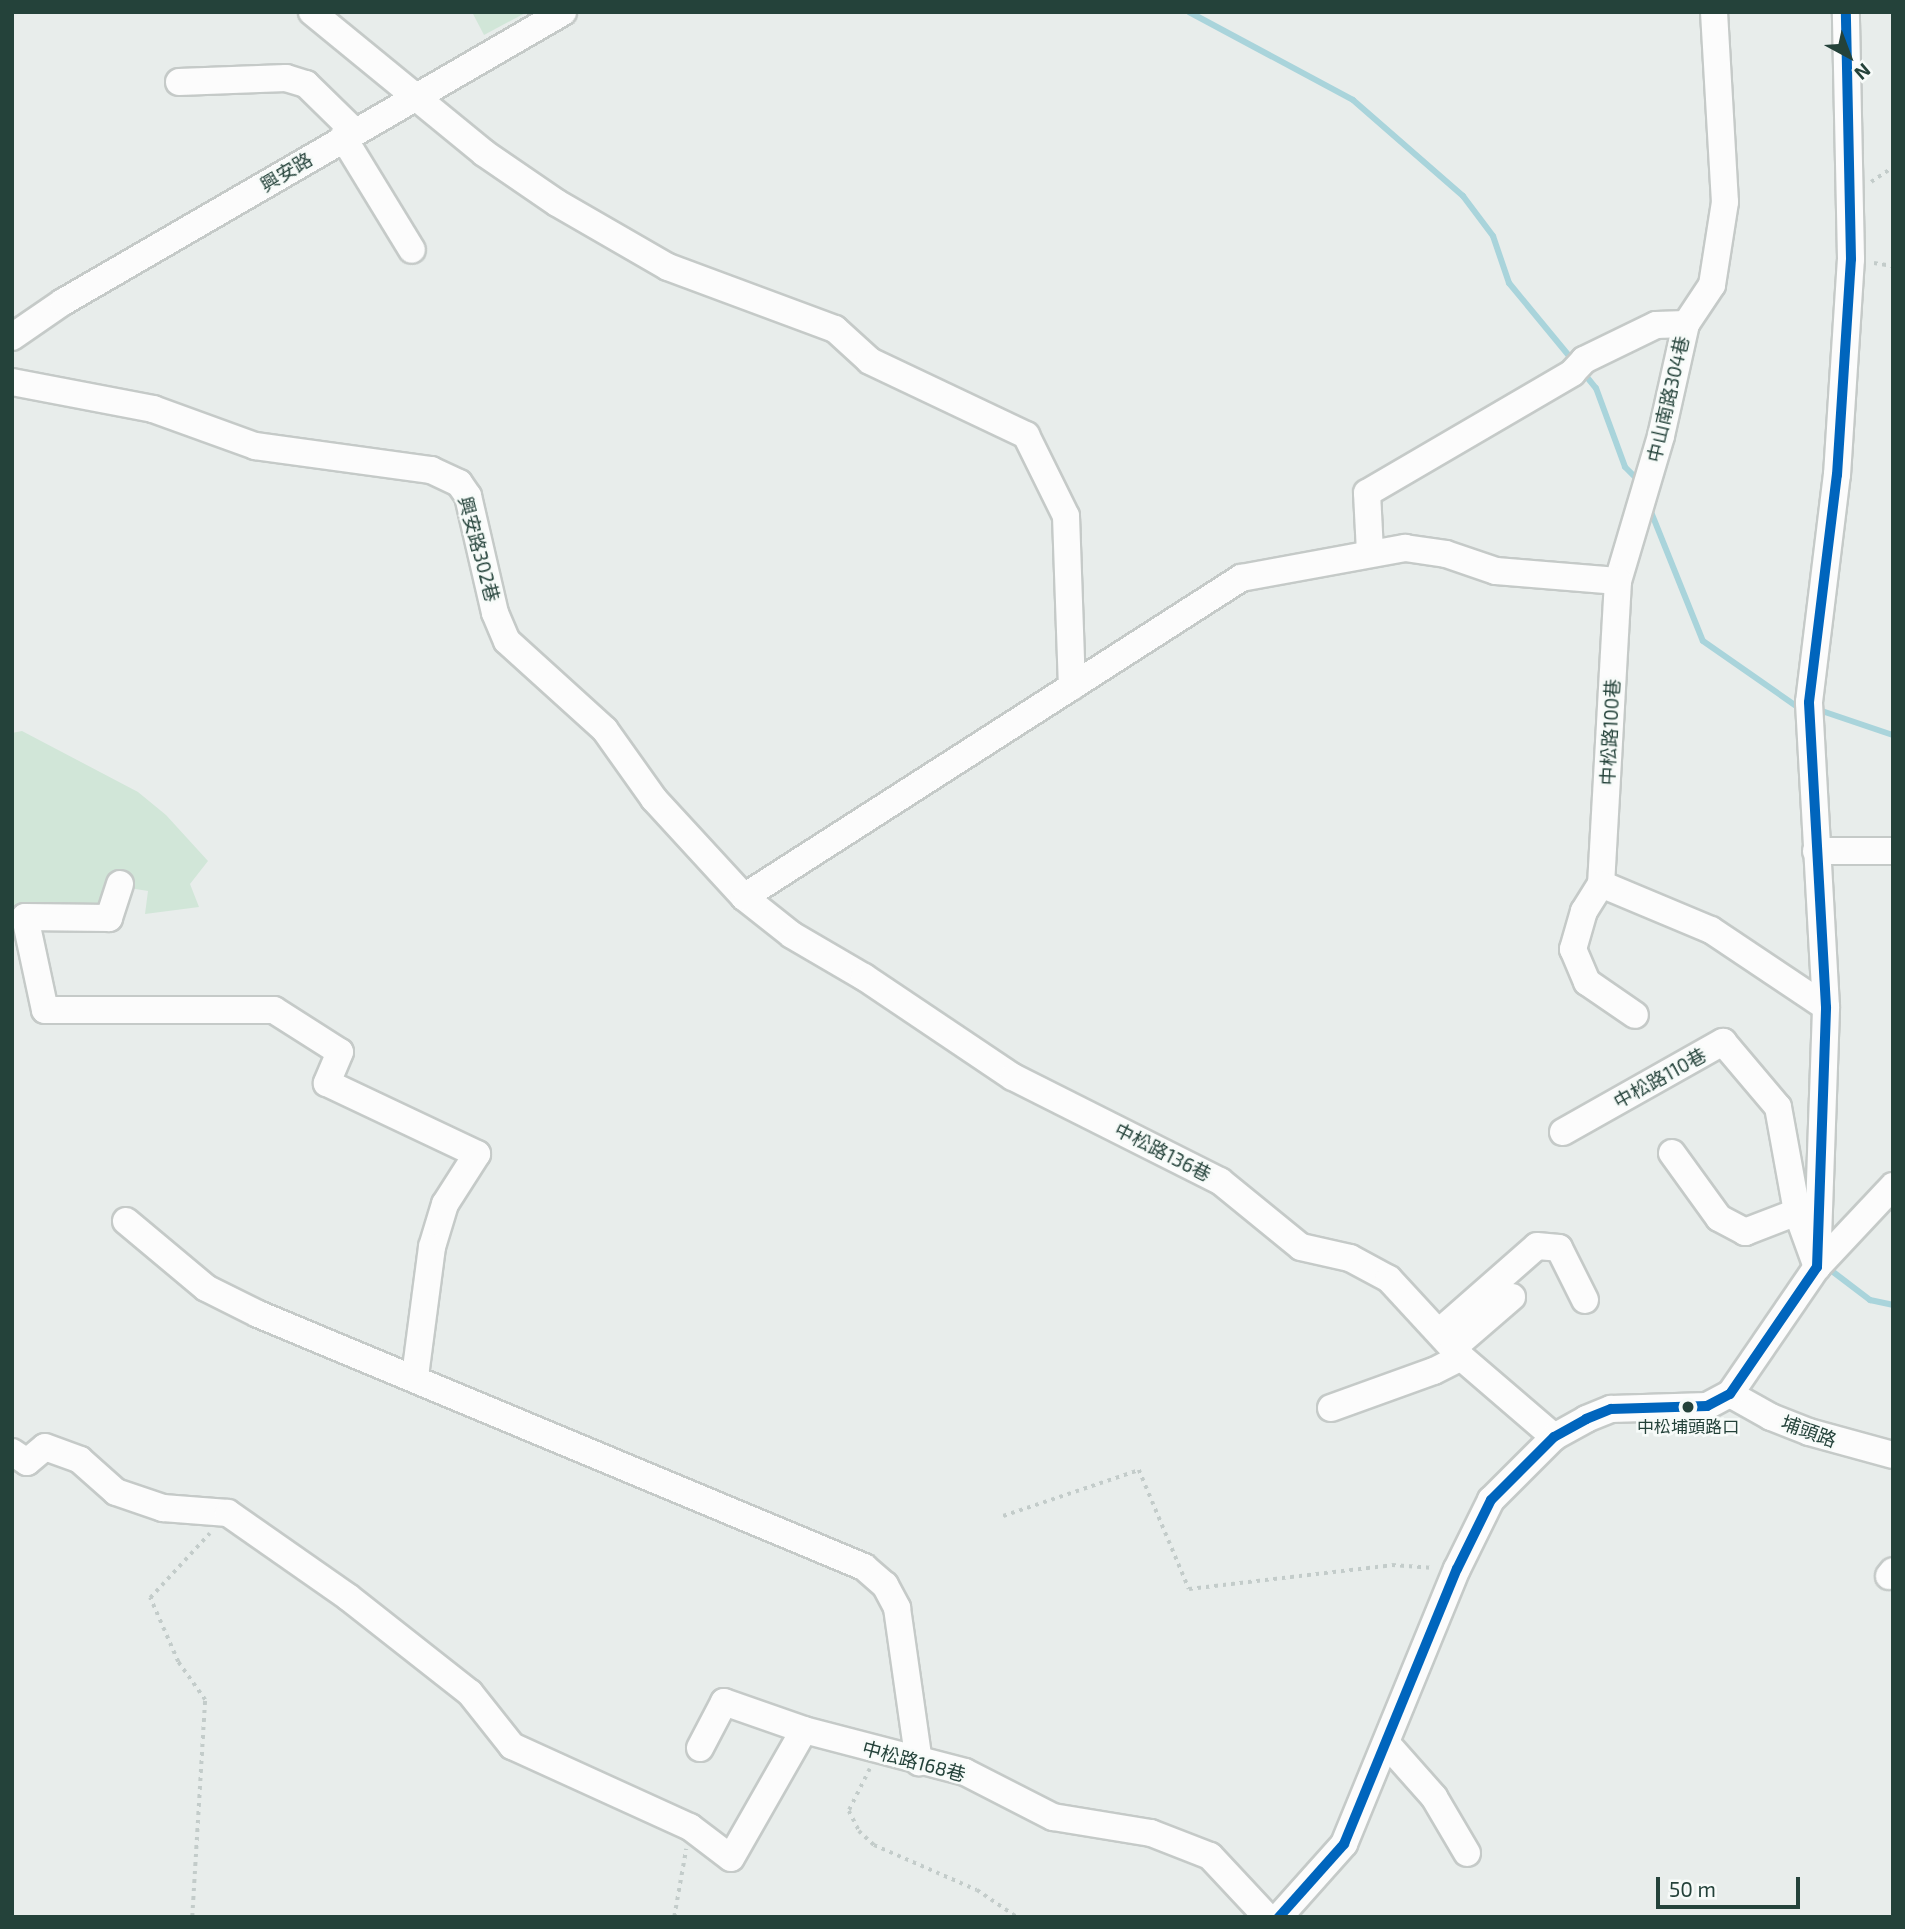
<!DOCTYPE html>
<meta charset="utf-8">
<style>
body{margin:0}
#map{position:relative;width:1905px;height:1929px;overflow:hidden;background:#e8edeb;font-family:"Exo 2","Noto Sans TC",sans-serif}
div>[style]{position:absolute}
.green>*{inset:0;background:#d1e6d8}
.stream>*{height:6px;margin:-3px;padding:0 3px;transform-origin:3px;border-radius:3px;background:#a9d4db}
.path>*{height:3.5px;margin-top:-1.75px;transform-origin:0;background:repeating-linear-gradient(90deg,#c3ccca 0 3.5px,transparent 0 8.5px)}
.roads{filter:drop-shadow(2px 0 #c5cac8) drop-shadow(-2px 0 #c5cac8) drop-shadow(0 2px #c5cac8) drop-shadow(0 -2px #c5cac8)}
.minor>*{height:26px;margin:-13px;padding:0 13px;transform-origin:13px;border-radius:13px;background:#fcfcfc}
.bus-1>*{height:10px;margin:-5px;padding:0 5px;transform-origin:5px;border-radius:5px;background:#0065bd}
.dots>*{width:19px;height:19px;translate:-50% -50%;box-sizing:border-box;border:4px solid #f7fbf9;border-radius:50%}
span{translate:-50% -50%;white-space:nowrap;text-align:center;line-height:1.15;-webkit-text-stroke:5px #f7fbf9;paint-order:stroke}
.bus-label{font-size:17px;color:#24423a}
.street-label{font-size:19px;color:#24423a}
.frame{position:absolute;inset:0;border:14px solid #24423a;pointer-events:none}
.north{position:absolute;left:1814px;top:21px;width:70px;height:70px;-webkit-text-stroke:5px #f7fbf9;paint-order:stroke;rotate:139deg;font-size:19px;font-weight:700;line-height:28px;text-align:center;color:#24423a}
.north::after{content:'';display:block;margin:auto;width:24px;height:32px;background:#24423a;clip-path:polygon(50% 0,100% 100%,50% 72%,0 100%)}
.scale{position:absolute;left:1656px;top:1877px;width:144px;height:32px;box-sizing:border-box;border:4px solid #24423a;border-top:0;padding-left:9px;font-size:21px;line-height:24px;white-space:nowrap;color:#24423a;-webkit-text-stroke:5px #f7fbf9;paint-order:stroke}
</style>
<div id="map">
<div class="green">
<i style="clip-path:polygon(472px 12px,527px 12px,484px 35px)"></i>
<i style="clip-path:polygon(22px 731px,138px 792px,166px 815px,208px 861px,190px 884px,199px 907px,145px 914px,148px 891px,105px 884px,97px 907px,12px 912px,12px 733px)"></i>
</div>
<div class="stream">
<i style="left:1189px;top:12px;width:186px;rotate:28.2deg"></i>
<i style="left:1353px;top:100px;width:146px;rotate:41.1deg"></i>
<i style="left:1463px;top:196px;width:50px;rotate:53.1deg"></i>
<i style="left:1493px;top:236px;width:50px;rotate:71.2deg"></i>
<i style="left:1509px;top:283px;width:104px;rotate:50.5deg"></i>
<i style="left:1582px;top:371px;width:22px;rotate:51deg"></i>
<i style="left:1596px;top:388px;width:84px;rotate:69.8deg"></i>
<i style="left:1625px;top:467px;width:20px;rotate:45deg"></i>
<i style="left:1649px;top:507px;width:144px;rotate:68.1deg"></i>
<i style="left:1703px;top:641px;width:121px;rotate:34.9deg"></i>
<i style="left:1816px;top:709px;width:81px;rotate:18.7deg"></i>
<i style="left:1828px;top:1268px;width:53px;rotate:37.3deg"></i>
<i style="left:1870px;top:1300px;width:24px;rotate:12deg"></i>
</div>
<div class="path">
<i style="left:1871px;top:182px;width:27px;rotate:-34deg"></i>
<i style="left:1874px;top:263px;width:19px;rotate:9deg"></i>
<i style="left:1003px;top:1516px;width:144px;rotate:-18.7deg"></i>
<i style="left:1139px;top:1470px;width:129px;rotate:67.2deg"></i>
<i style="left:1189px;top:1589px;width:204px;rotate:-6.7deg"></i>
<i style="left:1392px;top:1565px;width:42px;rotate:4.1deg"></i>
<i style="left:870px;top:1769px;width:47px;rotate:116.6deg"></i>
<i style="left:849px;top:1811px;width:22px;rotate:63deg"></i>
<i style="left:859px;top:1831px;width:21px;rotate:43deg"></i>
<i style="left:874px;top:1845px;width:112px;rotate:23.6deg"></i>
<i style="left:977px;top:1890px;width:48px;rotate:34deg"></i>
<i style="left:192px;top:1917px;width:217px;rotate:-86.6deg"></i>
<i style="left:205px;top:1700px;width:47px;rotate:-125.4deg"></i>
<i style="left:178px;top:1662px;width:70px;rotate:-113.6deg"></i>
<i style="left:150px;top:1598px;width:88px;rotate:-47.3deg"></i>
<i style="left:674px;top:1917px;width:69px;rotate:-80deg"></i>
</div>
<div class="roads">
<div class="minor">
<i style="left:312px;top:12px;width:222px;rotate:39.3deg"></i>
<i style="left:484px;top:153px;width:88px;rotate:34.4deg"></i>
<i style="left:557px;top:203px;width:128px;rotate:30deg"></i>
<i style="left:668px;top:267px;width:178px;rotate:20.4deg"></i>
<i style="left:835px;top:329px;width:47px;rotate:42.4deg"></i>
<i style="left:870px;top:361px;width:173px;rotate:25.4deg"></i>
<i style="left:1026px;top:435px;width:90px;rotate:63.7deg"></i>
<i style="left:1066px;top:516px;width:171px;rotate:88deg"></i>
<i style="left:1714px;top:12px;width:190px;rotate:86.7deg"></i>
<i style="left:1725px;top:202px;width:84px;rotate:98.9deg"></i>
<i style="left:1712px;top:285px;width:47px;rotate:123.7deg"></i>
<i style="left:1686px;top:324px;width:115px;rotate:102.6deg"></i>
<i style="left:1661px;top:436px;width:151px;rotate:106.5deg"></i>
<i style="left:1618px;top:581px;width:303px;rotate:93.2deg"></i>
<i style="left:1601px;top:884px;width:119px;rotate:22.7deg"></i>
<i style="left:1711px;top:930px;width:138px;rotate:33.8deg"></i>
<i style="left:179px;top:82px;width:107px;rotate:-2.1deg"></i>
<i style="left:286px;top:78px;width:21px;rotate:17deg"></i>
<i style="left:306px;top:84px;width:67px;rotate:44.4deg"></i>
<i style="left:343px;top:137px;width:132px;rotate:58.6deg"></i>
<i style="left:12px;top:337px;width:62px;rotate:-34.5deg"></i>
<i style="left:63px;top:302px;width:578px;rotate:-30.11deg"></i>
<i style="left:12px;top:382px;width:144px;rotate:10.8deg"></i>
<i style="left:153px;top:409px;width:109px;rotate:19.9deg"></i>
<i style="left:255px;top:446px;width:178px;rotate:7.8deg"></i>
<i style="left:431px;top:470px;width:31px;rotate:25deg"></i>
<i style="left:459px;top:483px;width:16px;rotate:55deg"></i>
<i style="left:468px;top:496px;width:120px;rotate:77deg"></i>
<i style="left:495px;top:613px;width:30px;rotate:67deg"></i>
<i style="left:507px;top:641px;width:132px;rotate:42.2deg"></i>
<i style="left:605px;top:730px;width:85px;rotate:54.6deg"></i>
<i style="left:654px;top:799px;width:133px;rotate:47.4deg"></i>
<i style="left:744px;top:897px;width:61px;rotate:38.4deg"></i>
<i style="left:792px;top:935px;width:83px;rotate:30.3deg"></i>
<i style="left:864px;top:977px;width:179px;rotate:33.9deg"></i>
<i style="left:1013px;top:1077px;width:232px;rotate:26.7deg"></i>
<i style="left:1220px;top:1181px;width:104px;rotate:39.2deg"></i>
<i style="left:1301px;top:1247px;width:50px;rotate:12.7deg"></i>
<i style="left:1350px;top:1258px;width:44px;rotate:28.3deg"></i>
<i style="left:1389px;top:1279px;width:106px;rotate:47.3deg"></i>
<i style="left:1461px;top:1357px;width:123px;rotate:40.7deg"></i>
<i style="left:1370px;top:552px;width:59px;rotate:-92.9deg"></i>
<i style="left:1367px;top:493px;width:238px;rotate:-30.3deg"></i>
<i style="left:1572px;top:373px;width:18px;rotate:-47deg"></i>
<i style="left:1584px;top:360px;width:80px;rotate:-25.9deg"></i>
<i style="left:1656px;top:325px;width:30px;rotate:-2deg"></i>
<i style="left:1816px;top:851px;width:77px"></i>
<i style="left:120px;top:884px;width:36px;rotate:108deg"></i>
<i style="left:109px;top:918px;width:84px;rotate:-179.3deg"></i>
<i style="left:25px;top:917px;width:95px;rotate:77.9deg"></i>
<i style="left:45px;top:1010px;width:229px"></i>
<i style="left:274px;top:1010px;width:78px;rotate:32.5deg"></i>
<i style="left:340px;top:1052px;width:34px;rotate:113deg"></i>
<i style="left:327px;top:1083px;width:166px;rotate:25.3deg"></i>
<i style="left:477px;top:1154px;width:59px;rotate:122.6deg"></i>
<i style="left:445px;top:1204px;width:45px;rotate:106.8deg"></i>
<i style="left:432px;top:1247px;width:131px;rotate:97.5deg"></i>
<i style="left:1601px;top:884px;width:32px;rotate:122deg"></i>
<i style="left:1584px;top:911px;width:40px;rotate:106deg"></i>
<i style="left:1573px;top:949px;width:36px;rotate:67deg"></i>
<i style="left:1587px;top:982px;width:58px;rotate:34.5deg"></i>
<i style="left:744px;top:897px;width:591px;rotate:-32.69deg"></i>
<i style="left:1241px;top:578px;width:167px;rotate:-10.4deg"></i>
<i style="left:1405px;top:548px;width:41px;rotate:8.3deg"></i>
<i style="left:1446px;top:554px;width:53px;rotate:18.8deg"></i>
<i style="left:1496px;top:571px;width:122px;rotate:4.7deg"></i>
<i style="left:1563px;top:1132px;width:184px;rotate:-29.4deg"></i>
<i style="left:1723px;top:1042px;width:85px;rotate:49.8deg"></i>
<i style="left:1778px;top:1107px;width:107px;rotate:79.7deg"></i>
<i style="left:1797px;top:1212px;width:59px;rotate:70deg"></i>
<i style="left:1817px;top:1267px;width:111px;rotate:-46.8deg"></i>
<i style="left:1672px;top:1153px;width:80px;rotate:54.1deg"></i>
<i style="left:1719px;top:1218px;width:30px;rotate:28deg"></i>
<i style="left:1745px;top:1232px;width:56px;rotate:-21deg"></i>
<i style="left:126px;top:1221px;width:104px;rotate:39.9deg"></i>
<i style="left:206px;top:1288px;width:58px;rotate:26.6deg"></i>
<i style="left:258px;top:1314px;width:657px;rotate:22.66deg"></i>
<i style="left:864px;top:1567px;width:28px;rotate:41deg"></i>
<i style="left:885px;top:1585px;width:26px;rotate:62deg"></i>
<i style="left:897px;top:1608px;width:156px;rotate:81.9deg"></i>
<i style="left:1439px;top:1332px;width:130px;rotate:-41.3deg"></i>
<i style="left:1537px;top:1246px;width:22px;rotate:5deg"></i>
<i style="left:1559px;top:1248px;width:58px;rotate:63.4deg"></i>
<i style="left:1453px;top:1348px;width:78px;rotate:-40.8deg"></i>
<i style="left:1730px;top:1394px;width:47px;rotate:29.3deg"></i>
<i style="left:1771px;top:1417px;width:41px;rotate:21.5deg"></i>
<i style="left:1809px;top:1432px;width:87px;rotate:15.3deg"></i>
<i style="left:1331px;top:1408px;width:109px;rotate:-19.8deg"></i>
<i style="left:1434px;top:1371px;width:30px;rotate:-27deg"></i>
<i style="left:12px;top:1452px;width:18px;rotate:34deg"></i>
<i style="left:27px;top:1462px;width:23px;rotate:-40deg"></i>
<i style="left:45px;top:1447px;width:37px;rotate:20deg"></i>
<i style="left:80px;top:1460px;width:48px;rotate:41.6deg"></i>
<i style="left:116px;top:1492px;width:50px;rotate:18.8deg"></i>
<i style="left:163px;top:1508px;width:65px;rotate:4.4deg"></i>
<i style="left:228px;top:1513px;width:146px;rotate:35deg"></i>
<i style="left:348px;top:1597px;width:155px;rotate:38.2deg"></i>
<i style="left:470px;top:1693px;width:68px;rotate:51.6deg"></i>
<i style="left:512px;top:1746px;width:196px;rotate:24.5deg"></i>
<i style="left:690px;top:1827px;width:51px;rotate:37.1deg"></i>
<i style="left:731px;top:1858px;width:147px;rotate:-60.3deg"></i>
<i style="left:804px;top:1730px;width:166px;rotate:14.6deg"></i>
<i style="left:965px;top:1772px;width:99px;rotate:27.1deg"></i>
<i style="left:1053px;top:1817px;width:99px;rotate:9.3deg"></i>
<i style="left:1151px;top:1833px;width:63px;rotate:21.3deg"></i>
<i style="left:1210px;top:1856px;width:83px;rotate:46.9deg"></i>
<i style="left:1889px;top:1576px;width:6px;rotate:-51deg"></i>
<i style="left:1387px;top:1744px;width:71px;rotate:48.4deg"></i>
<i style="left:1434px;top:1797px;width:65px;rotate:59.5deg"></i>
<i style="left:700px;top:1748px;width:52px;rotate:-62.4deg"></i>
<i style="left:724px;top:1702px;width:85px;rotate:19.3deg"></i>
<i style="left:1279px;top:1917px;width:98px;rotate:-48.3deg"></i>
<i style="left:1344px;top:1844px;width:297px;rotate:-67.7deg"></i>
<i style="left:1457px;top:1569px;width:77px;rotate:-63.8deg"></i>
<i style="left:1491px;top:1500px;width:89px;rotate:-45deg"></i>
<i style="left:1554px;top:1437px;width:37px;rotate:-29deg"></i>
<i style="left:1586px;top:1419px;width:27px;rotate:-22deg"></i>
<i style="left:1611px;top:1409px;width:96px;rotate:-1.8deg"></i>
<i style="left:1707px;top:1406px;width:26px;rotate:-28deg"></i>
<i style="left:1730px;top:1394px;width:154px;rotate:-55.6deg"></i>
<i style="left:1817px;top:1267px;width:260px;rotate:-88deg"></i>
<i style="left:1826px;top:1007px;width:305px;rotate:-93.2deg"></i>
<i style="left:1809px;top:702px;width:229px;rotate:-83deg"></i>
<i style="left:1837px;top:475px;width:216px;rotate:-86.3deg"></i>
<i style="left:1851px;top:259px;width:247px;rotate:-91.2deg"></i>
</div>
</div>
<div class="bus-1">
<i style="left:1279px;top:1917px;width:98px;rotate:-48.3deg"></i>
<i style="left:1344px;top:1844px;width:297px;rotate:-67.7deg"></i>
<i style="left:1457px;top:1569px;width:77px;rotate:-63.8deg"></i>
<i style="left:1491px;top:1500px;width:89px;rotate:-45deg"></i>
<i style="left:1554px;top:1437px;width:37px;rotate:-29deg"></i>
<i style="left:1586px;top:1419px;width:27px;rotate:-22deg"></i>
<i style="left:1611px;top:1409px;width:96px;rotate:-1.8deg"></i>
<i style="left:1707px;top:1406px;width:26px;rotate:-28deg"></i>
<i style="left:1730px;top:1394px;width:154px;rotate:-55.6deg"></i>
<i style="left:1817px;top:1267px;width:260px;rotate:-88deg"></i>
<i style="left:1826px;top:1007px;width:305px;rotate:-93.2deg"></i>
<i style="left:1809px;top:702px;width:229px;rotate:-83deg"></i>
<i style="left:1837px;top:475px;width:216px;rotate:-86.3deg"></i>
<i style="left:1851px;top:259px;width:247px;rotate:-91.2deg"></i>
</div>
<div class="dots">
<i style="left:1688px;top:1407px;background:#24423a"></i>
</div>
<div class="bus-label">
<span style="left:1688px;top:1427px">中松埔頭路口</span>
</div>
<div class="street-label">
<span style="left:286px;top:172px;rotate:-31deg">興安路</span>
<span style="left:1668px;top:399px;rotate:-77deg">中山南路304巷</span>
<span style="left:479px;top:549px;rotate:75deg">興安路302巷</span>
<span style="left:1610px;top:732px;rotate:-87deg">中松路100巷</span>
<span style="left:1660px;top:1078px;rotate:-29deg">中松路110巷</span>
<span style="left:1163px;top:1152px;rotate:27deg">中松路136巷</span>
<span style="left:1809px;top:1431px;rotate:20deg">埔頭路</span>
<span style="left:914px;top:1761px;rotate:15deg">中松路168巷</span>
</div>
<div class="frame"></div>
<div class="north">N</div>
<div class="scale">50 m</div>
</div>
